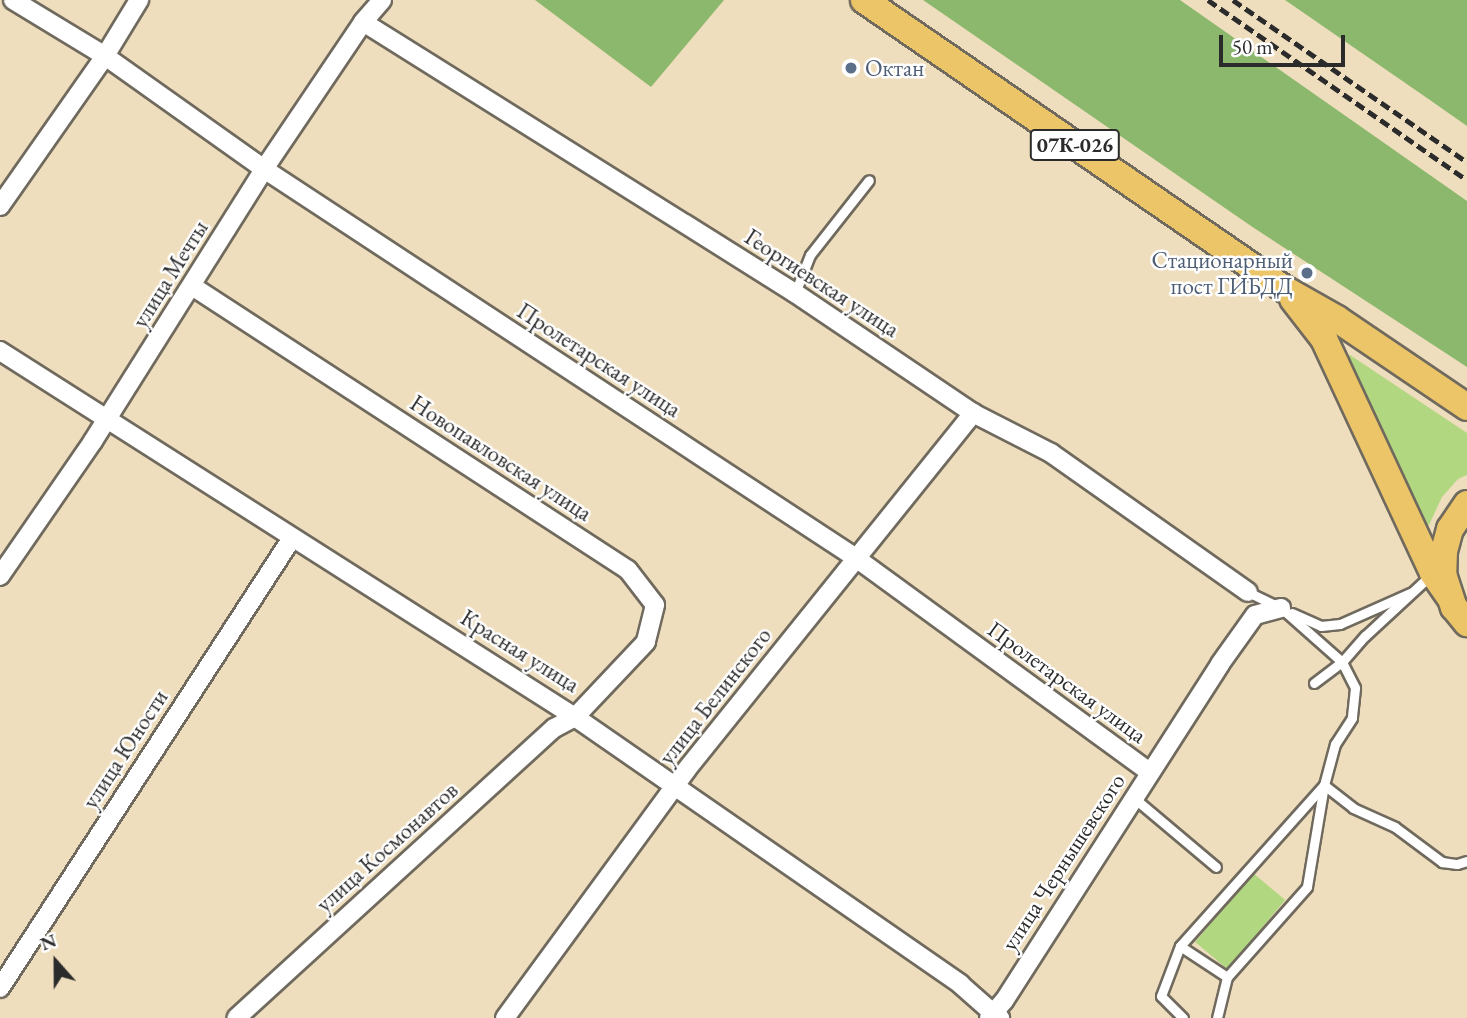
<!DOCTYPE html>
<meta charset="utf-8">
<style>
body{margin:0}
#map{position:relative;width:1467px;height:1018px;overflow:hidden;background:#efdebd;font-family:"EB Garamond",serif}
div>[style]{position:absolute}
.green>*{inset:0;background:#b1d780;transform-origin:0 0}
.forest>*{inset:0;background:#8cb86e}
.roads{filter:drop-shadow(2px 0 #706a5e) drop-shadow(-2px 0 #706a5e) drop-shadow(0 2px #706a5e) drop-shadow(0 -2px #706a5e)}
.service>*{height:9px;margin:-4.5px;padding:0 4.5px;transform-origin:4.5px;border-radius:4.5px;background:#fff}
.minor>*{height:18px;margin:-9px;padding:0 9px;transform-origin:9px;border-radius:9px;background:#fff}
.tertiary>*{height:21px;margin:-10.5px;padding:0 10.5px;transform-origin:10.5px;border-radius:10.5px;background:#fff}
.primary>*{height:26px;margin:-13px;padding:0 13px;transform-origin:13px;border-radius:13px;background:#edc569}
.rail>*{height:5px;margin-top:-2.5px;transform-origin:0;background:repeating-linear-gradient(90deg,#2b2b2b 0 10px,transparent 0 15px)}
.dots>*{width:19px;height:19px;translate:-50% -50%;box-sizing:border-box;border:4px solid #fff;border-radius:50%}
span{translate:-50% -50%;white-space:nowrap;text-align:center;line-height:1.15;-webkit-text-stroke:5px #fff;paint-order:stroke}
.shield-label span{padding:2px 5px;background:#fff;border:2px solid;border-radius:5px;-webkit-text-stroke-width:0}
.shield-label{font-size:21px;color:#2b2b2b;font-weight:700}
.service-label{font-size:23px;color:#4e5e75}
.left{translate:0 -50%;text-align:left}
.right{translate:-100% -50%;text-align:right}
.street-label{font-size:23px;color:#2b2b2b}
.north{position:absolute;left:21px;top:927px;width:70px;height:70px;-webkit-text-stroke:5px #fff;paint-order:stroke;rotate:339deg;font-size:19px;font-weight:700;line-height:28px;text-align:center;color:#2b2b2b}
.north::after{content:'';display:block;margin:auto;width:24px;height:32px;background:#2b2b2b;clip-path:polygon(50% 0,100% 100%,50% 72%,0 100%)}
.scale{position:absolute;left:1219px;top:35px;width:126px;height:32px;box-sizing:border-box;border:4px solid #2b2b2b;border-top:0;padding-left:9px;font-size:21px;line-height:24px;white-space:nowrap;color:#2b2b2b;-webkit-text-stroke:5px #fff;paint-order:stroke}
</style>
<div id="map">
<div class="green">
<i style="clip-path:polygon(1350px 355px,1467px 433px,1467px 475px,1458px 479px,1442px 497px,1429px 525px,1420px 525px,1342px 362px)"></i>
<i style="left:1253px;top:873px;width:42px;height:90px;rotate:40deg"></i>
</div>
<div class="forest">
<i style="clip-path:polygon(535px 0,724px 0,651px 87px)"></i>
<i style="clip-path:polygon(923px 0,1180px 0,1467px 201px,1467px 367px,1251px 226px)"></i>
<i style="clip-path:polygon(1285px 0,1467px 0,1467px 126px,1427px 98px)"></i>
</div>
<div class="roads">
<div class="service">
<i style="left:795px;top:293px;width:41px;rotate:-68.5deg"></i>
<i style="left:810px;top:255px;width:95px;rotate:-51.8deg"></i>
<i style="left:1248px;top:592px;width:34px;rotate:26deg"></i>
<i style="left:1281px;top:608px;width:81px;rotate:41.5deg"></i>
<i style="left:1342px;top:662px;width:29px;rotate:63deg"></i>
<i style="left:1355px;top:688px;width:30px;rotate:96deg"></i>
<i style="left:1352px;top:718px;width:31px;rotate:123deg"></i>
<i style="left:1335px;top:744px;width:42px;rotate:105deg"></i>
<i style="left:1324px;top:785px;width:37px;rotate:38deg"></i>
<i style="left:1353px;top:808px;width:46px;rotate:24.3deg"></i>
<i style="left:1395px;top:827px;width:59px;rotate:36.7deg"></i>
<i style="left:1442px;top:862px;width:15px;rotate:8deg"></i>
<i style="left:1457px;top:864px;width:10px;rotate:-17deg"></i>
<i style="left:1292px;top:613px;width:32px;rotate:24deg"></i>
<i style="left:1321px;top:626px;width:19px;rotate:-6deg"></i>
<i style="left:1340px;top:624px;width:77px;rotate:-23.9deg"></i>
<i style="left:1314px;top:683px;width:35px;rotate:-37deg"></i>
<i style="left:1342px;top:662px;width:35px;rotate:-49deg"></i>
<i style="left:1365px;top:636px;width:91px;rotate:-42.8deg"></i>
<i style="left:1134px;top:798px;width:107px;rotate:40.1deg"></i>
<i style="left:1180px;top:946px;width:56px;rotate:33.4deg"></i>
<i style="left:1183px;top:1018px;width:31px;rotate:-135deg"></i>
<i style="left:1161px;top:996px;width:53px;rotate:-69.2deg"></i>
<i style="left:1180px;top:946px;width:216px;rotate:-48.2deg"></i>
<i style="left:1324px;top:785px;width:103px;rotate:99.5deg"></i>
<i style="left:1307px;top:887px;width:120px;rotate:131.6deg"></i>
<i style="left:1227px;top:977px;width:42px;rotate:103.7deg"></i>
</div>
<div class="minor">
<i style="left:13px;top:0;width:108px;rotate:31.3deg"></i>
<i style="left:105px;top:56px;width:195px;rotate:35.4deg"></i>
<i style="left:264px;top:169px;width:708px;rotate:33.31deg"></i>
<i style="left:856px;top:558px;width:364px;rotate:36.1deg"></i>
<i style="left:363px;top:22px;width:510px;rotate:32.1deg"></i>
<i style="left:795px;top:293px;width:215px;rotate:34deg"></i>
<i style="left:973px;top:413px;width:88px;rotate:27.1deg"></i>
<i style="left:1051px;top:453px;width:241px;rotate:35.2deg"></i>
<i style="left:0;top:206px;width:183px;rotate:-55deg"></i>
<i style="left:105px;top:56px;width:66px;rotate:-58.7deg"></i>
<i style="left:192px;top:286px;width:520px;rotate:33.08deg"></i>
<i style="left:628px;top:570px;width:44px;rotate:52.4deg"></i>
<i style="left:655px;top:605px;width:38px;rotate:104deg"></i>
<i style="left:646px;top:642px;width:103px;rotate:133.4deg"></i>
<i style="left:575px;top:717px;width:24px;rotate:152deg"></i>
<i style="left:554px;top:728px;width:430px;rotate:137.6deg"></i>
<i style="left:0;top:351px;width:682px;rotate:32.48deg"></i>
<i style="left:575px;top:717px;width:469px;rotate:34.7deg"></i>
<i style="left:960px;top:984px;width:45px;rotate:41.4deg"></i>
<i style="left:0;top:576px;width:164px;rotate:-55.4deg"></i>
<i style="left:93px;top:441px;width:321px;rotate:-57.8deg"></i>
<i style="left:264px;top:169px;width:177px;rotate:-56deg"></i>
<i style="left:363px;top:22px;width:29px;rotate:-49deg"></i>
<i style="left:0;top:988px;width:536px;rotate:-57.02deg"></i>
<i style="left:505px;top:1018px;width:308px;rotate:-53.8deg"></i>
<i style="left:687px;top:769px;width:457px;rotate:-51.2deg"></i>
<i style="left:989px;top:1018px;width:23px;rotate:-49deg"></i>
<i style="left:1004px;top:1001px;width:400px;rotate:-57.3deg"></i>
<i style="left:1220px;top:664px;width:60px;rotate:-54.5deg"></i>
<i style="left:1255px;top:615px;width:27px;rotate:-15deg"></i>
</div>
<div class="tertiary">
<i style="left:994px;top:1014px;width:6px;rotate:45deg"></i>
</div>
<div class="primary">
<i style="left:864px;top:0;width:512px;rotate:34.5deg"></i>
<i style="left:1286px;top:290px;width:59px;rotate:29.6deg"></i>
<i style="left:1337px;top:319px;width:157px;rotate:34.1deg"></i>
<i style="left:1293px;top:299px;width:51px;rotate:52.2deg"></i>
<i style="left:1324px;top:339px;width:258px;rotate:65deg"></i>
<i style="left:1433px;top:573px;width:28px;rotate:55deg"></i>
<i style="left:1467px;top:504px;width:30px;rotate:124deg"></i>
<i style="left:1450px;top:529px;width:23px;rotate:105deg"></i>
<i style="left:1444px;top:551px;width:23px;rotate:92deg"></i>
<i style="left:1443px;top:574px;width:35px;rotate:72deg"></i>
<i style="left:1454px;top:607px;width:21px;rotate:51deg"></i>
</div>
</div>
<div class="rail">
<i style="left:1208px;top:0;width:315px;rotate:34.8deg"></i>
<i style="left:1233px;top:0;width:285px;rotate:34.7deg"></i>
</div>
<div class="dots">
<i style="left:851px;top:68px;background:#5c6f8a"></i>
<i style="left:1307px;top:273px;background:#5c6f8a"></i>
</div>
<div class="shield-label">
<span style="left:1075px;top:145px">07К-026</span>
</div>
<div class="service-label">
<span class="left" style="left:865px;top:68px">Октан</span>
<span class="right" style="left:1293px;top:273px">Стационарный<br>пост ГИБДД</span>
</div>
<div class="street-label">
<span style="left:170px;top:274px;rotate:-58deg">улица Мечты</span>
<span style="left:822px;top:283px;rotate:33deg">Георгиевская улица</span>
<span style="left:599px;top:360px;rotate:33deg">Пролетарская улица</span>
<span style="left:501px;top:458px;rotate:33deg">Новопавловская улица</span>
<span style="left:520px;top:651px;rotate:32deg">Красная улица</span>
<span style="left:1067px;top:682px;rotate:36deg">Пролетарская улица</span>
<span style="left:715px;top:696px;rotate:-52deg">улица Белинского</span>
<span style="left:125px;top:749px;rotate:-57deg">улица Юности</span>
<span style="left:387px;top:847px;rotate:-42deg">улица Космонавтов</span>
<span style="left:1063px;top:862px;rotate:-57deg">улица Чернышевского</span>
</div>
<div class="north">N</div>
<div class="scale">50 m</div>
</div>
